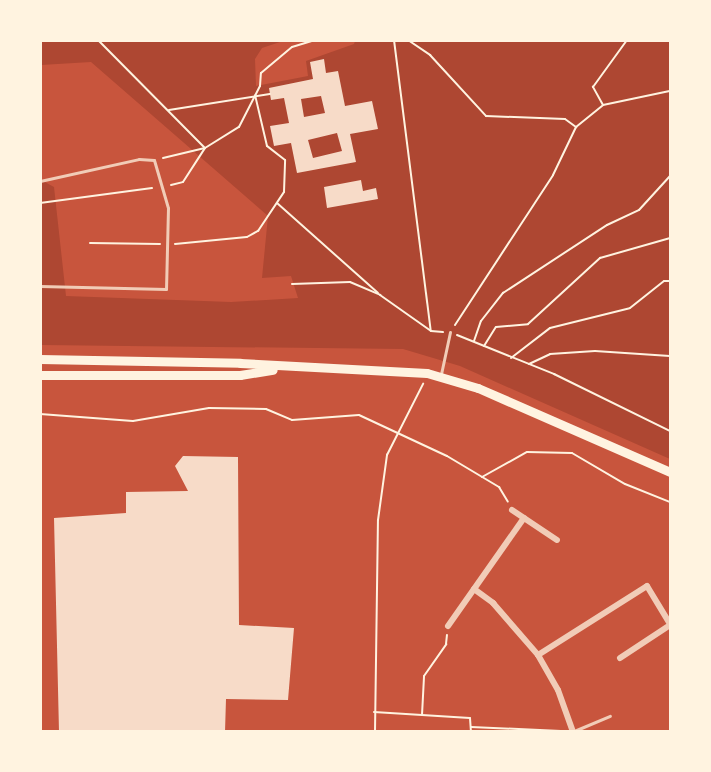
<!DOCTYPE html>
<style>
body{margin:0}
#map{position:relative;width:711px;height:772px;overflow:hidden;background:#c8553d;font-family:"Titillium Web",sans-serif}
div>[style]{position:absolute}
.green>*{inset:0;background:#ae4732}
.building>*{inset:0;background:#f7dbc8}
.path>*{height:2px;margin:-1px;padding:0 1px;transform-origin:1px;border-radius:1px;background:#fff3e0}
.service>*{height:3px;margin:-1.5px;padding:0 1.5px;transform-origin:1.5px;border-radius:1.5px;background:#f1ccb7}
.minor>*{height:6px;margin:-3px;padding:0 3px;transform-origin:3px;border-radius:3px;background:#f1ccb7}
.secondary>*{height:9px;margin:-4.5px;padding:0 4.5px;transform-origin:4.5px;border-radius:4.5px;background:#fff3e0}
span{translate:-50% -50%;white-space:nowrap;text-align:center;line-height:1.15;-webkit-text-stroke:6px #fff3e0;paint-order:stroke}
.frame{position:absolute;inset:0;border:42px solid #fff3e0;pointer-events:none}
</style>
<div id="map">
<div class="green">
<i style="clip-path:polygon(41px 41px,283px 41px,262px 48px,255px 59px,256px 86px,308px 76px,306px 61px,354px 44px,355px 41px,670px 41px,670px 459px,460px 366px,403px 349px,41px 345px,41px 180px,54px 187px,66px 296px,231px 302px,298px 298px,291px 276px,262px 278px,268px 216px,91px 62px,41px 65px)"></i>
</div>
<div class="building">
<i style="clip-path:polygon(evenodd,324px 59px,326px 73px,338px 71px,345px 106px,372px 101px,378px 129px,350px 134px,356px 162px,297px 173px,291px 143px,274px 146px,270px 126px,289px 123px,284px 98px,271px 100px,269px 88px,313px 79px,310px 62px,324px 59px,321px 96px,325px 113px,304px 117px,301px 99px,321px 96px,324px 59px,337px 133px,342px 151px,313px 158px,308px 140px,337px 133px)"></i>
<i style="clip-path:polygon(361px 180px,363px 191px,376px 188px,378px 199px,327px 208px,324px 187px)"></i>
<i style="clip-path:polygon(183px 456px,238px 457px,239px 625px,294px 628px,288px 700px,226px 699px,225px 732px,59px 732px,54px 518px,126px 513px,126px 492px,188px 491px,175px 466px)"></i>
</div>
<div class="path">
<i style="left:98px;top:40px;width:152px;rotate:45.3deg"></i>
<i style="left:394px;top:40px;width:293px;rotate:82.8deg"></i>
<i style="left:408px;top:40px;width:27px;rotate:34deg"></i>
<i style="left:430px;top:55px;width:83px;rotate:47.4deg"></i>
<i style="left:486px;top:116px;width:79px;rotate:2.2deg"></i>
<i style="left:565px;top:119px;width:14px;rotate:36deg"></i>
<i style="left:603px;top:105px;width:21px;rotate:-119deg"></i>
<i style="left:593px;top:87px;width:58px;rotate:-54.1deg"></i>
<i style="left:169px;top:110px;width:102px;rotate:-9deg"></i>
<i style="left:163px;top:158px;width:43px;rotate:-13.4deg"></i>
<i style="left:205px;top:148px;width:40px;rotate:-32deg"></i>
<i style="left:239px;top:127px;width:46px;rotate:-62.9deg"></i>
<i style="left:260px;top:86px;width:13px;rotate:-86deg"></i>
<i style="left:261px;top:73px;width:40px;rotate:-40deg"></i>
<i style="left:292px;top:47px;width:24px;rotate:-17deg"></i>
<i style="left:171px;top:185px;width:12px;rotate:-14deg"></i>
<i style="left:183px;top:182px;width:40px;rotate:-57.1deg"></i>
<i style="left:40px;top:203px;width:113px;rotate:-7.6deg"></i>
<i style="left:277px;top:203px;width:135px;rotate:41.7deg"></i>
<i style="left:90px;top:243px;width:70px;rotate:0.8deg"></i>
<i style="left:175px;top:244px;width:72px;rotate:-5.6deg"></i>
<i style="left:247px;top:237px;width:13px;rotate:-29deg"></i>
<i style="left:258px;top:231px;width:47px;rotate:-56.3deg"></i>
<i style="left:284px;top:192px;width:32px;rotate:-88deg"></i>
<i style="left:285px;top:160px;width:23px;rotate:-142deg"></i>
<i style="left:267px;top:146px;width:52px;rotate:-103.2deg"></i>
<i style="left:292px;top:284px;width:58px;rotate:-2deg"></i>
<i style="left:350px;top:282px;width:33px;rotate:23deg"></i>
<i style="left:380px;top:295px;width:62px;rotate:35.2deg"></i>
<i style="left:431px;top:331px;width:12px;rotate:5deg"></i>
<i style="left:455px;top:325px;width:179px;rotate:-56.8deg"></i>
<i style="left:553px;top:175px;width:53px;rotate:-64.4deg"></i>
<i style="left:576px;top:127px;width:35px;rotate:-39deg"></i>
<i style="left:603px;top:105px;width:68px;rotate:-11.8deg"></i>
<i style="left:457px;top:335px;width:105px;rotate:21.9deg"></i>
<i style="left:554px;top:374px;width:129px;rotate:26.2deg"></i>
<i style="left:474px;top:341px;width:21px;rotate:-71deg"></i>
<i style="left:481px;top:321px;width:36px;rotate:-52deg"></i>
<i style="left:503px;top:293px;width:124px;rotate:-33.2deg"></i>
<i style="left:607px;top:225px;width:35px;rotate:-25deg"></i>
<i style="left:639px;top:210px;width:46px;rotate:-47.6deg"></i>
<i style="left:484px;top:346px;width:22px;rotate:-58deg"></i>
<i style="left:496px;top:327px;width:32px;rotate:-5deg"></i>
<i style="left:528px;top:324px;width:98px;rotate:-42.5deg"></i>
<i style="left:600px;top:258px;width:73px;rotate:-15.9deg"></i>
<i style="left:511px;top:358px;width:49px;rotate:-37.6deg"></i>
<i style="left:550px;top:328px;width:82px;rotate:-14deg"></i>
<i style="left:630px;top:308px;width:43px;rotate:-38.5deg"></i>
<i style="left:664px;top:281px;width:6px"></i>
<i style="left:529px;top:364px;width:23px;rotate:-25deg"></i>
<i style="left:550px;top:354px;width:45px;rotate:-3.8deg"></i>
<i style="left:595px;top:351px;width:75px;rotate:3.8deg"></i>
<i style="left:40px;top:414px;width:93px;rotate:4.3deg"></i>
<i style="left:133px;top:421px;width:77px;rotate:-9.7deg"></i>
<i style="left:209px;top:408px;width:57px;rotate:1deg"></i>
<i style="left:266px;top:409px;width:28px;rotate:23deg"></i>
<i style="left:292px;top:420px;width:67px;rotate:-4.3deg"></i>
<i style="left:359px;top:415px;width:97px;rotate:25deg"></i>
<i style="left:447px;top:456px;width:61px;rotate:30.8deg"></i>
<i style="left:499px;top:487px;width:17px;rotate:59deg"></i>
<i style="left:482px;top:477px;width:51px;rotate:-29.1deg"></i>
<i style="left:527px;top:452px;width:45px;rotate:1.3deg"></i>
<i style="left:572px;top:453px;width:61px;rotate:30.3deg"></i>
<i style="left:625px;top:484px;width:48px;rotate:21.8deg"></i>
<i style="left:374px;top:712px;width:96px;rotate:3.6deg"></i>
<i style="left:470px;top:718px;width:14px;rotate:86deg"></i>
<i style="left:422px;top:715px;width:39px;rotate:-87deg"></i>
<i style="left:424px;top:676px;width:39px;rotate:-55deg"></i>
<i style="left:446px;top:644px;width:9px;rotate:-84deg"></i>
<i style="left:471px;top:727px;width:90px;rotate:2.5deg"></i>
<i style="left:375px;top:732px;width:212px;rotate:-89.2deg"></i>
<i style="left:378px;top:520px;width:66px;rotate:-82.1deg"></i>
<i style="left:387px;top:455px;width:80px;rotate:-63.1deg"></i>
</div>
<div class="service">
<i style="left:40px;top:181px;width:101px;rotate:-12.5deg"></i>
<i style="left:139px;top:159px;width:15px;rotate:4deg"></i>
<i style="left:154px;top:160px;width:50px;rotate:73.7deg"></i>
<i style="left:168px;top:208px;width:81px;rotate:91.4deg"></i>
<i style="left:166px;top:289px;width:126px;rotate:-178.6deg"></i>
<i style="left:441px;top:374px;width:43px;rotate:-77.9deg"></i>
<i style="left:574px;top:731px;width:39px;rotate:-23deg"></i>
</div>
<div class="minor">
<i style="left:512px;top:510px;width:54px;rotate:33.7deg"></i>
<i style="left:474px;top:589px;width:24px;rotate:36deg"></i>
<i style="left:493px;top:603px;width:69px;rotate:49.1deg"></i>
<i style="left:538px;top:655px;width:40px;rotate:60.3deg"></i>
<i style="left:558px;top:690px;width:45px;rotate:70.3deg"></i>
<i style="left:448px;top:626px;width:132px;rotate:-54.9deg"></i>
<i style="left:538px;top:655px;width:129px;rotate:-32.3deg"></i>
<i style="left:647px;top:586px;width:44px;rotate:58.8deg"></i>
<i style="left:620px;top:658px;width:60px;rotate:-33.4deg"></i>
</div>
<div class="secondary">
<i style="left:40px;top:359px;width:200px;rotate:1.1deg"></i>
<i style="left:240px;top:363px;width:187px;rotate:3.1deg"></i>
<i style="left:427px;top:373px;width:53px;rotate:16.4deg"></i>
<i style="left:478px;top:388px;width:210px;rotate:23.6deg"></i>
<i style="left:40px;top:375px;width:200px"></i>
<i style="left:240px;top:375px;width:33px;rotate:-9deg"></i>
</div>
<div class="frame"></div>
</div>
